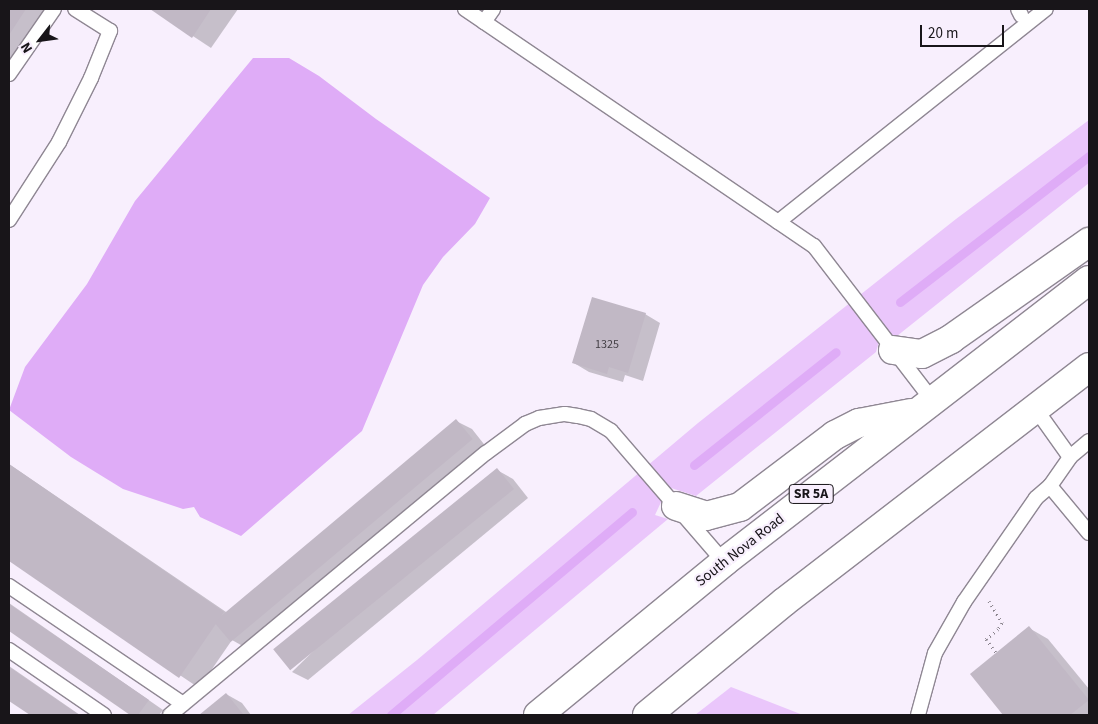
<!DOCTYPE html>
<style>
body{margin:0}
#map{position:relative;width:1098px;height:724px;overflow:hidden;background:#f8effd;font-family:"Source Sans 3",sans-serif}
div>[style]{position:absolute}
.green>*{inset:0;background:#eac6fb}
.water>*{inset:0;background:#dfacf7}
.shadow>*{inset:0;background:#0003}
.stream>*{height:9px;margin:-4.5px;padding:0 4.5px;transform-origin:4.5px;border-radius:4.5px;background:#dfacf7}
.building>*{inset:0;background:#c1b8c5;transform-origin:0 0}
.path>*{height:3px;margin-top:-1.5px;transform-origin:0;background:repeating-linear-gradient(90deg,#89838c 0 1px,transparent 0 5px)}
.roads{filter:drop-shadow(1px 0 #8f8793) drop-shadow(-1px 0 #8f8793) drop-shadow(0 1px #8f8793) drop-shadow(0 -1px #8f8793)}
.service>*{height:14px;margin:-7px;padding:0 7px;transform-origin:7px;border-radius:7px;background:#fff}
.primary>*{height:28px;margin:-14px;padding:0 14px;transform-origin:14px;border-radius:14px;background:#fff}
span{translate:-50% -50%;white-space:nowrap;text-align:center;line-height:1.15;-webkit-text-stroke:4.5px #f8effd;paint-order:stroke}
.number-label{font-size:12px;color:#423e44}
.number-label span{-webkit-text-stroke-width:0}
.shield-label span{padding:1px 4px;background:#f8effd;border:1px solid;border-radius:4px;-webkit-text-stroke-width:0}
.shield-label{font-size:14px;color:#181519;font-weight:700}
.street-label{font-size:15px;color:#181519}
.frame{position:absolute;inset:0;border:10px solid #181519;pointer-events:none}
.north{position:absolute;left:15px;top:15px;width:50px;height:50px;-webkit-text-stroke:4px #f8effd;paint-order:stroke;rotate:240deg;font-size:14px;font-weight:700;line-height:20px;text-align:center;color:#181519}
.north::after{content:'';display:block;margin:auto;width:18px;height:22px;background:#181519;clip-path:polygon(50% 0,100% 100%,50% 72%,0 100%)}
.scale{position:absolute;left:920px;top:25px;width:84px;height:22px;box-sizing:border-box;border:2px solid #181519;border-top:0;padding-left:6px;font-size:15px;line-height:18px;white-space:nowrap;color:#181519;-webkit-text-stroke:4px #f8effd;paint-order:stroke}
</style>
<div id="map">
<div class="green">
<i style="clip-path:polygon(1089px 120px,1089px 183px,897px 336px,881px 334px,876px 352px,696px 496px,668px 487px,655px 515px,668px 519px,433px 715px,348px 715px,417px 660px,698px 423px,956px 219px)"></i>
<i style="clip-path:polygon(731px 687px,803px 715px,695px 715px)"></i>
</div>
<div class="water">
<i style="clip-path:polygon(253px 58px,289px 58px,319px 76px,376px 119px,490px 198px,475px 224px,443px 257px,423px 285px,362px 431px,241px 536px,200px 517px,194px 507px,183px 509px,123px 489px,71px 457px,9px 410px,25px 367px,87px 284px,135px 201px)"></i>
</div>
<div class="shadow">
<i style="clip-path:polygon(9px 9px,53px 9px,9px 73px)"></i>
<i style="clip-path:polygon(152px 9px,238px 9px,211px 48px)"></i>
<i style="clip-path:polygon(645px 314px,660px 323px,643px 381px,625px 375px,623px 382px,589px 372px,574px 363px)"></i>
<i style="clip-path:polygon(456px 421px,472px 429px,487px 448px,248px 649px,232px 640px,199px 688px,9px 560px,9px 464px,229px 614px)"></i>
<i style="clip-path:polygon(497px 470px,513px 479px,528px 498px,308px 680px,292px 672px)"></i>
<i style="clip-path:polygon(9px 603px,163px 710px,159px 715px,132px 715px,9px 630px)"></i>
<i style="clip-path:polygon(1029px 628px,1048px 639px,1089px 689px,1089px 715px,1005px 715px,972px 675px)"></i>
<i style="clip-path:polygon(9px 666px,80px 715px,32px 715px,9px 699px)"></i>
<i style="clip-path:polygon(226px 694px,242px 703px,251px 715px,201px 715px)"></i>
</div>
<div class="stream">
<i style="left:900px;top:302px;width:239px;rotate:-37.7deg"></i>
<i style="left:694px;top:465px;width:181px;rotate:-38.5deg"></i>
<i style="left:391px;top:715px;width:315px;rotate:-40.1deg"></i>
</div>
<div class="building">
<i style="clip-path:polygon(9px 9px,26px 9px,9px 35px)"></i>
<i style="clip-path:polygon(150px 9px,211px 9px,192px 38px)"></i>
<i style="clip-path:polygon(592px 297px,646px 313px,628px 373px,609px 367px,607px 374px,572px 363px)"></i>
<i style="left:456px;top:419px;width:26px;height:316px;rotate:50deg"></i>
<i style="clip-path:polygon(9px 464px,224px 612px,179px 678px,9px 561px)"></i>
<i style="left:497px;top:468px;width:27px;height:288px;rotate:51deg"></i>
<i style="clip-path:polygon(9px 604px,149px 700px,138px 715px,130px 715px,9px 631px)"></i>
<i style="clip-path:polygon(1029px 626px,1089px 700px,1070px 715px,1003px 715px,970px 674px)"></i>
<i style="clip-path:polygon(9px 667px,79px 715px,30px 715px,9px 701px)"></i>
<i style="clip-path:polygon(226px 693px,243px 714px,241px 715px,199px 715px)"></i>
</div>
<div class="path">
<i style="left:989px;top:601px;width:26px;rotate:59deg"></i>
<i style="left:1002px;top:623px;width:7px;rotate:124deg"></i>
<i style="left:998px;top:629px;width:16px;rotate:140deg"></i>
<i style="left:986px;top:639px;width:17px;rotate:54deg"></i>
</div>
<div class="roads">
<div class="service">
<i style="left:465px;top:9px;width:422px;rotate:34.2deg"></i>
<i style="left:814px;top:246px;width:194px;rotate:52.5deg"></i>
<i style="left:1018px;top:9px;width:7px;rotate:63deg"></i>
<i style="left:484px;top:22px;width:16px;rotate:-55deg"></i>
<i style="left:9px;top:74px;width:79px;rotate:-55.3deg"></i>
<i style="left:9px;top:220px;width:93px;rotate:-57.3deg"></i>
<i style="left:59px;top:142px;width:72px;rotate:-63.4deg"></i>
<i style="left:91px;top:78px;width:51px;rotate:-68deg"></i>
<i style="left:110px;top:31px;width:41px;rotate:-147.8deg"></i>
<i style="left:778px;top:222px;width:342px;rotate:-38.5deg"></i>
<i style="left:1035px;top:408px;width:60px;rotate:54.5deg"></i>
<i style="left:1050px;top:486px;width:61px;rotate:50.3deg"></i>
<i style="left:9px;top:586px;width:210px;rotate:34.1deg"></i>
<i style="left:9px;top:650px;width:115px;rotate:34.4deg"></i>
<i style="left:170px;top:715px;width:410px;rotate:-39.7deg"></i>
<i style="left:486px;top:453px;width:49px;rotate:-36.6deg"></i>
<i style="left:525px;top:424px;width:15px;rotate:-23deg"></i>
<i style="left:539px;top:418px;width:26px;rotate:-9deg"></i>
<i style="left:565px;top:414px;width:13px;rotate:9deg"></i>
<i style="left:578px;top:416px;width:13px;rotate:13deg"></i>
<i style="left:591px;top:419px;width:23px;rotate:31deg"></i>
<i style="left:611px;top:431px;width:173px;rotate:49.2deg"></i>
<i style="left:918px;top:715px;width:64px;rotate:-74.7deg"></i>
<i style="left:935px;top:653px;width:59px;rotate:-60.4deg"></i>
<i style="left:964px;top:602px;width:126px;rotate:-55.3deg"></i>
<i style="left:1036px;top:498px;width:18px;rotate:-41deg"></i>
<i style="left:1050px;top:486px;width:35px;rotate:-55deg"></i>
<i style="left:1070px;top:457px;width:25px;rotate:-40deg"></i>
</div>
<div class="primary">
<i style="left:893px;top:350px;width:29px;rotate:8deg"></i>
<i style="left:922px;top:354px;width:33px;rotate:-27deg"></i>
<i style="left:951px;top:339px;width:169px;rotate:-35.1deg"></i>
<i style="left:676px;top:506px;width:32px;rotate:18deg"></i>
<i style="left:706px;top:516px;width:35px;rotate:-15deg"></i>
<i style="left:740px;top:507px;width:119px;rotate:-37.2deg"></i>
<i style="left:835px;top:435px;width:27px;rotate:-27deg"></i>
<i style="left:859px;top:423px;width:53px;rotate:-10.9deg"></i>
<i style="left:538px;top:715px;width:241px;rotate:-39.4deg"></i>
<i style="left:724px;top:562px;width:461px;rotate:-37.7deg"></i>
<i style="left:647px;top:715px;width:178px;rotate:-39.5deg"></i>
<i style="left:784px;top:602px;width:385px;rotate:-37.6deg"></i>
</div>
</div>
<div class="number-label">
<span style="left:607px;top:345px">1325</span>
</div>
<div class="shield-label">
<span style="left:811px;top:494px">SR 5A</span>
</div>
<div class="street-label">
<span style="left:740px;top:550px;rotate:-38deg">South Nova Road</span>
</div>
<div class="frame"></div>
<div class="north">N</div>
<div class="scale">20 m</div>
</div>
